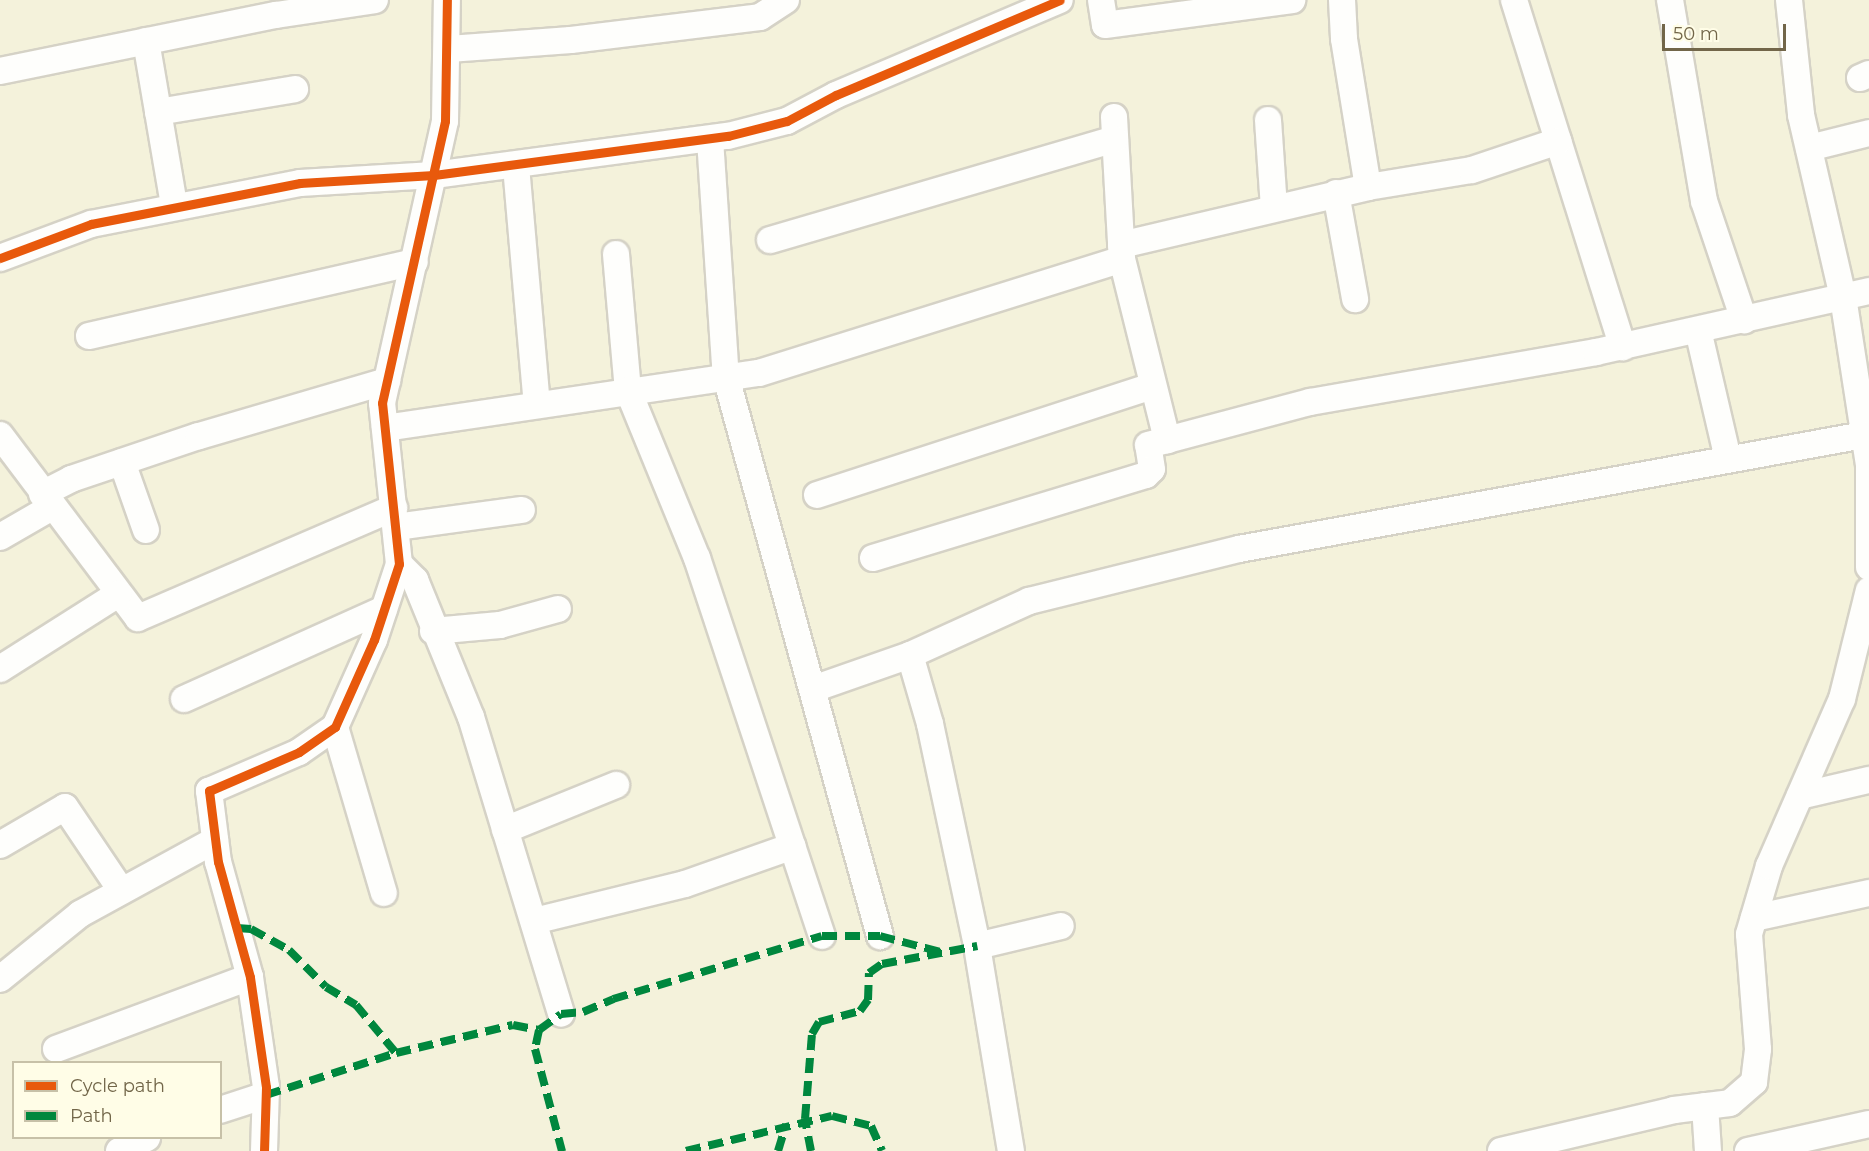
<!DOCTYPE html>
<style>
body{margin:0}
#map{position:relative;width:1869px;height:1151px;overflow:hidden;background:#f6f5e8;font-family:Montserrat,sans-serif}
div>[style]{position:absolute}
.residential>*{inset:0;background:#f4f2db}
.roads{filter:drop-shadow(2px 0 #d5d2c6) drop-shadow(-2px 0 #d5d2c6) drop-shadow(0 2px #d5d2c6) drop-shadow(0 -2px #d5d2c6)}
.minor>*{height:26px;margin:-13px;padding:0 13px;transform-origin:13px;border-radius:13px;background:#fefefc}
.quiet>*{height:8px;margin-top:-4px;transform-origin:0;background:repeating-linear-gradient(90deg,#00873e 0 15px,transparent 0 23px)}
.cycleway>*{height:9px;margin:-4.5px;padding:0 4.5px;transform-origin:4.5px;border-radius:4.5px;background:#e8590c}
span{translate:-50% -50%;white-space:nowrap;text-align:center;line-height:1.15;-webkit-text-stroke:4.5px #fffde7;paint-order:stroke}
.legend{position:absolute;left:12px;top:1061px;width:210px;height:78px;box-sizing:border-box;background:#fffde7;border:2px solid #c7c1a8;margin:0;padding:8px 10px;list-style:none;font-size:18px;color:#726649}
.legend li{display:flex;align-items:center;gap:12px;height:30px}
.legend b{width:30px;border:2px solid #c7c1a8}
.scale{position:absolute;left:1662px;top:24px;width:124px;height:27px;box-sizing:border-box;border:3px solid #726649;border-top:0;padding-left:8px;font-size:18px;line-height:21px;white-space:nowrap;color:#726649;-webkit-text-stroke:4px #fffde7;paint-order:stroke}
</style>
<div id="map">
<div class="residential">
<i style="clip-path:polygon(evenodd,0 0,1869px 0,1869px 1151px,0 1151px,0 0,14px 1062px,220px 1062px,220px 1138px,14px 1138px,14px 1062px)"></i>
</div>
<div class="roads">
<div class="minor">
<i style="left:1101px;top:0;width:25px;rotate:81deg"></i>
<i style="left:1105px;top:25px;width:189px;rotate:-7.6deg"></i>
<i style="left:1342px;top:0;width:39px;rotate:87deg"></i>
<i style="left:1344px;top:39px;width:150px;rotate:80.8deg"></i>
<i style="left:1514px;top:0;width:364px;rotate:72.6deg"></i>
<i style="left:1670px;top:0;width:204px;rotate:80.4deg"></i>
<i style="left:1704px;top:201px;width:126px;rotate:71.4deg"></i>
<i style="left:1789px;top:0;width:116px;rotate:84deg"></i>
<i style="left:1801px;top:115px;width:187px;rotate:77deg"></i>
<i style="left:1843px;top:297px;width:170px;rotate:81.2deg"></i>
<i style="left:1869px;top:465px;width:102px;rotate:90deg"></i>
<i style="left:146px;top:41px;width:166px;rotate:80.3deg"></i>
<i style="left:449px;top:49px;width:122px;rotate:-4.2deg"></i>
<i style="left:571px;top:40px;width:190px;rotate:-6.9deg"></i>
<i style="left:760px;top:17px;width:31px;rotate:-33deg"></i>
<i style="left:0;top:71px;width:282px;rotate:-11.5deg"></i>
<i style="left:276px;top:15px;width:100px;rotate:-8.6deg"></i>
<i style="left:1860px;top:78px;width:10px;rotate:-24deg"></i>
<i style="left:158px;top:112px;width:139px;rotate:-9.5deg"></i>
<i style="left:1114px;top:117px;width:142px;rotate:86.8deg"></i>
<i style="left:1122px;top:259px;width:187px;rotate:76deg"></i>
<i style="left:1268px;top:120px;width:87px;rotate:86.1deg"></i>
<i style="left:710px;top:139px;width:239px;rotate:86.2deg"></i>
<i style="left:726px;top:377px;width:580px;rotate:74.6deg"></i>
<i style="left:1809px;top:148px;width:62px;rotate:-14deg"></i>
<i style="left:516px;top:166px;width:239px;rotate:85deg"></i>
<i style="left:1336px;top:193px;width:108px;rotate:79.8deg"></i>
<i style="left:770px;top:240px;width:359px;rotate:-16.3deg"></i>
<i style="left:1121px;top:245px;width:254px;rotate:-13.2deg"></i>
<i style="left:1368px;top:187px;width:105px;rotate:-9.3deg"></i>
<i style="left:1472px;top:170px;width:91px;rotate:-18.6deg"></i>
<i style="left:616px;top:254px;width:137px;rotate:85deg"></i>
<i style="left:628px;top:390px;width:182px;rotate:67.7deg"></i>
<i style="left:697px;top:558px;width:398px;rotate:71.7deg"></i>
<i style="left:0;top:258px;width:97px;rotate:-20.5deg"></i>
<i style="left:91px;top:224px;width:213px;rotate:-11.1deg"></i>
<i style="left:300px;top:183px;width:134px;rotate:-3.4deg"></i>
<i style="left:434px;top:175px;width:297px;rotate:-7.6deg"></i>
<i style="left:728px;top:136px;width:61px;rotate:-14.3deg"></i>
<i style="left:787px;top:121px;width:55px;rotate:-28deg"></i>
<i style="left:836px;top:95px;width:243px;rotate:-23deg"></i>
<i style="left:1698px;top:330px;width:132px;rotate:76.9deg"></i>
<i style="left:89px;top:336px;width:334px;rotate:-12.8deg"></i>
<i style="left:385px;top:428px;width:378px;rotate:-8.4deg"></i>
<i style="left:759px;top:373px;width:380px;rotate:-17.4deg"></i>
<i style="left:0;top:435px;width:229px;rotate:53deg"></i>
<i style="left:138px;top:618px;width:279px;rotate:-23.3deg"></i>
<i style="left:122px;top:462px;width:72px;rotate:70.6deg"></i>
<i style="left:42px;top:494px;width:33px;rotate:-27deg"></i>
<i style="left:71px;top:479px;width:135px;rotate:-18.6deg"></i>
<i style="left:199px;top:436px;width:196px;rotate:-16.3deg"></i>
<i style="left:817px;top:495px;width:352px;rotate:-18deg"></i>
<i style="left:396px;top:527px;width:127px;rotate:-7.7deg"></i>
<i style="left:0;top:537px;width:60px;rotate:-30deg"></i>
<i style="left:873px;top:558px;width:285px;rotate:-16.9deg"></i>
<i style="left:1146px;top:475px;width:8px;rotate:-45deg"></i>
<i style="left:1152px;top:469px;width:24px;rotate:-99deg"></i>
<i style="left:1148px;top:445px;width:168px;rotate:-14.9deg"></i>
<i style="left:1310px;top:402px;width:290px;rotate:-9.9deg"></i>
<i style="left:1596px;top:352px;width:280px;rotate:-12.6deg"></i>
<i style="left:399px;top:564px;width:23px;rotate:45deg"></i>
<i style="left:415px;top:580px;width:148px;rotate:67.8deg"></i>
<i style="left:471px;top:717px;width:310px;rotate:73.1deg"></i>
<i style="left:433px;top:631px;width:67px;rotate:-5.1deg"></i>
<i style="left:500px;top:625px;width:60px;rotate:-15.4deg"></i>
<i style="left:910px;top:655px;width:72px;rotate:73.8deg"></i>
<i style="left:930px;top:724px;width:227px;rotate:78deg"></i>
<i style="left:977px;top:946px;width:208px;rotate:80.6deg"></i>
<i style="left:0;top:669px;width:140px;rotate:-32.4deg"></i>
<i style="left:813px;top:689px;width:103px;rotate:-19.3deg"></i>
<i style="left:910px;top:655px;width:131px;rotate:-24.4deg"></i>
<i style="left:1029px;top:601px;width:216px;rotate:-13.9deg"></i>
<i style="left:1239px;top:549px;width:635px;rotate:-10.34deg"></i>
<i style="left:184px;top:699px;width:219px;rotate:-24.2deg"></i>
<i style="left:335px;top:727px;width:173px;rotate:73.6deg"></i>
<i style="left:1800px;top:796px;width:71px;rotate:-13.1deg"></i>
<i style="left:505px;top:830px;width:120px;rotate:-22.1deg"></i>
<i style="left:0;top:845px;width:75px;rotate:-30.3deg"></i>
<i style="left:65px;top:807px;width:100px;rotate:56deg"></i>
<i style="left:1754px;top:918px;width:118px;rotate:-12.3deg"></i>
<i style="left:534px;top:921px;width:155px;rotate:-13.8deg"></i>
<i style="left:685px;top:884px;width:114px;rotate:-19.4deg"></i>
<i style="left:977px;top:946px;width:86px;rotate:-13.4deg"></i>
<i style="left:0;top:979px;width:103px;rotate:-39.1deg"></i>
<i style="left:80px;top:914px;width:154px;rotate:-28.7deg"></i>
<i style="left:56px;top:1049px;width:207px;rotate:-20.4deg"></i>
<i style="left:1705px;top:1106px;width:45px;rotate:86.2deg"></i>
<i style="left:220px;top:1110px;width:48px;rotate:-18.1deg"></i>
<i style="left:119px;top:1151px;width:31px;rotate:-25deg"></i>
<i style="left:264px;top:1151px;width:64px;rotate:-88.2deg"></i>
<i style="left:266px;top:1087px;width:111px;rotate:-98.3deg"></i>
<i style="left:250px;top:977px;width:119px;rotate:-105.5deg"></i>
<i style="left:218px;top:862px;width:72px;rotate:-97.2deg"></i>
<i style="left:209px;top:791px;width:98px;rotate:-23.4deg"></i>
<i style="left:299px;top:752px;width:44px;rotate:-34.8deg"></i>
<i style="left:335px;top:727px;width:95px;rotate:-65.9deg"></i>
<i style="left:374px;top:640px;width:80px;rotate:-71.8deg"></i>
<i style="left:399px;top:564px;width:162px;rotate:-96deg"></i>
<i style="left:382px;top:403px;width:289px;rotate:-77.4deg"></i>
<i style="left:445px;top:121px;width:121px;rotate:-89.1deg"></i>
<i style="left:1501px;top:1151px;width:178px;rotate:-13.3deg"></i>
<i style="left:1674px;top:1110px;width:56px;rotate:-7.1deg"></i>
<i style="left:1730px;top:1103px;width:32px;rotate:-41deg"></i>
<i style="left:1754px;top:1082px;width:33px;rotate:-83deg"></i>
<i style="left:1758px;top:1049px;width:115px;rotate:-94.5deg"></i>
<i style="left:1749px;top:934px;width:71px;rotate:-73.6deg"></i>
<i style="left:1769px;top:866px;width:182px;rotate:-66.4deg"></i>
<i style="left:1842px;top:699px;width:112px;rotate:-76.1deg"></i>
<i style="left:1748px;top:1151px;width:124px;rotate:-12.6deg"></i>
</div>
</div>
<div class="quiet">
<i style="left:237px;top:928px;width:14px;rotate:4deg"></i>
<i style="left:251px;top:929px;width:43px;rotate:28.9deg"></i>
<i style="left:289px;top:950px;width:52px;rotate:45deg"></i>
<i style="left:326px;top:987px;width:35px;rotate:31deg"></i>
<i style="left:356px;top:1005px;width:62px;rotate:50.2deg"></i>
<i style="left:539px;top:1030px;width:19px;rotate:102deg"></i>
<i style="left:535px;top:1049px;width:106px;rotate:75.2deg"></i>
<i style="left:266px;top:1095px;width:137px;rotate:-17.9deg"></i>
<i style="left:396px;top:1053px;width:120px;rotate:-13.5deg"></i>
<i style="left:513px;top:1025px;width:26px;rotate:11deg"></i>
<i style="left:539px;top:1030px;width:27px;rotate:-36deg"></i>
<i style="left:561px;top:1014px;width:22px;rotate:-5deg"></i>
<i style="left:583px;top:1012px;width:33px;rotate:-23deg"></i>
<i style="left:613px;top:999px;width:218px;rotate:-16.8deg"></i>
<i style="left:822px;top:936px;width:58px"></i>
<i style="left:880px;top:936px;width:67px;rotate:14.7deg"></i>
<i style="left:686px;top:1151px;width:150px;rotate:-13.5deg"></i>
<i style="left:832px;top:1116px;width:40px;rotate:14.4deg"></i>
<i style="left:871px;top:1126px;width:27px;rotate:66deg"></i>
<i style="left:778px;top:1151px;width:28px;rotate:-73deg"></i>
<i style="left:811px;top:1151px;width:33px;rotate:-101deg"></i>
<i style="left:805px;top:1119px;width:85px;rotate:-85.3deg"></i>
<i style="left:812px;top:1034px;width:14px;rotate:-60deg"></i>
<i style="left:819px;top:1022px;width:42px;rotate:-15deg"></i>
<i style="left:860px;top:1011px;width:14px;rotate:-54deg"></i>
<i style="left:868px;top:1000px;width:27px;rotate:-88deg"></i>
<i style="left:869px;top:973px;width:16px;rotate:-35deg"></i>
<i style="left:882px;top:964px;width:97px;rotate:-10.7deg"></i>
</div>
<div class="cycleway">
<i style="left:0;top:258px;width:97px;rotate:-20.5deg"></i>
<i style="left:91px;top:224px;width:213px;rotate:-11.1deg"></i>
<i style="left:300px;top:183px;width:134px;rotate:-3.4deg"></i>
<i style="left:434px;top:175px;width:297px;rotate:-7.6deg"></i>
<i style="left:728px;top:136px;width:61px;rotate:-14.3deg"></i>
<i style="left:787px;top:121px;width:55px;rotate:-28deg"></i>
<i style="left:836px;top:95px;width:243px;rotate:-23deg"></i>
<i style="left:264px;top:1151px;width:64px;rotate:-88.2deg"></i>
<i style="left:266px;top:1087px;width:111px;rotate:-98.3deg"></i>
<i style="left:250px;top:977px;width:119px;rotate:-105.5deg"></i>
<i style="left:218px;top:862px;width:72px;rotate:-97.2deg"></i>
<i style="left:209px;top:791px;width:98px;rotate:-23.4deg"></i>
<i style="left:299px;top:752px;width:44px;rotate:-34.8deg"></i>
<i style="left:335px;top:727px;width:95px;rotate:-65.9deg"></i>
<i style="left:374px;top:640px;width:80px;rotate:-71.8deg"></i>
<i style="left:399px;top:564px;width:162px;rotate:-96deg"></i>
<i style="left:382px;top:403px;width:289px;rotate:-77.4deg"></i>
<i style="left:445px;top:121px;width:121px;rotate:-89.1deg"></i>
</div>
<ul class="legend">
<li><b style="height:8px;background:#e8590c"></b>Cycle path</li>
<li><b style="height:8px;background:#00873e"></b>Path</li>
</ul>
<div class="scale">50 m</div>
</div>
